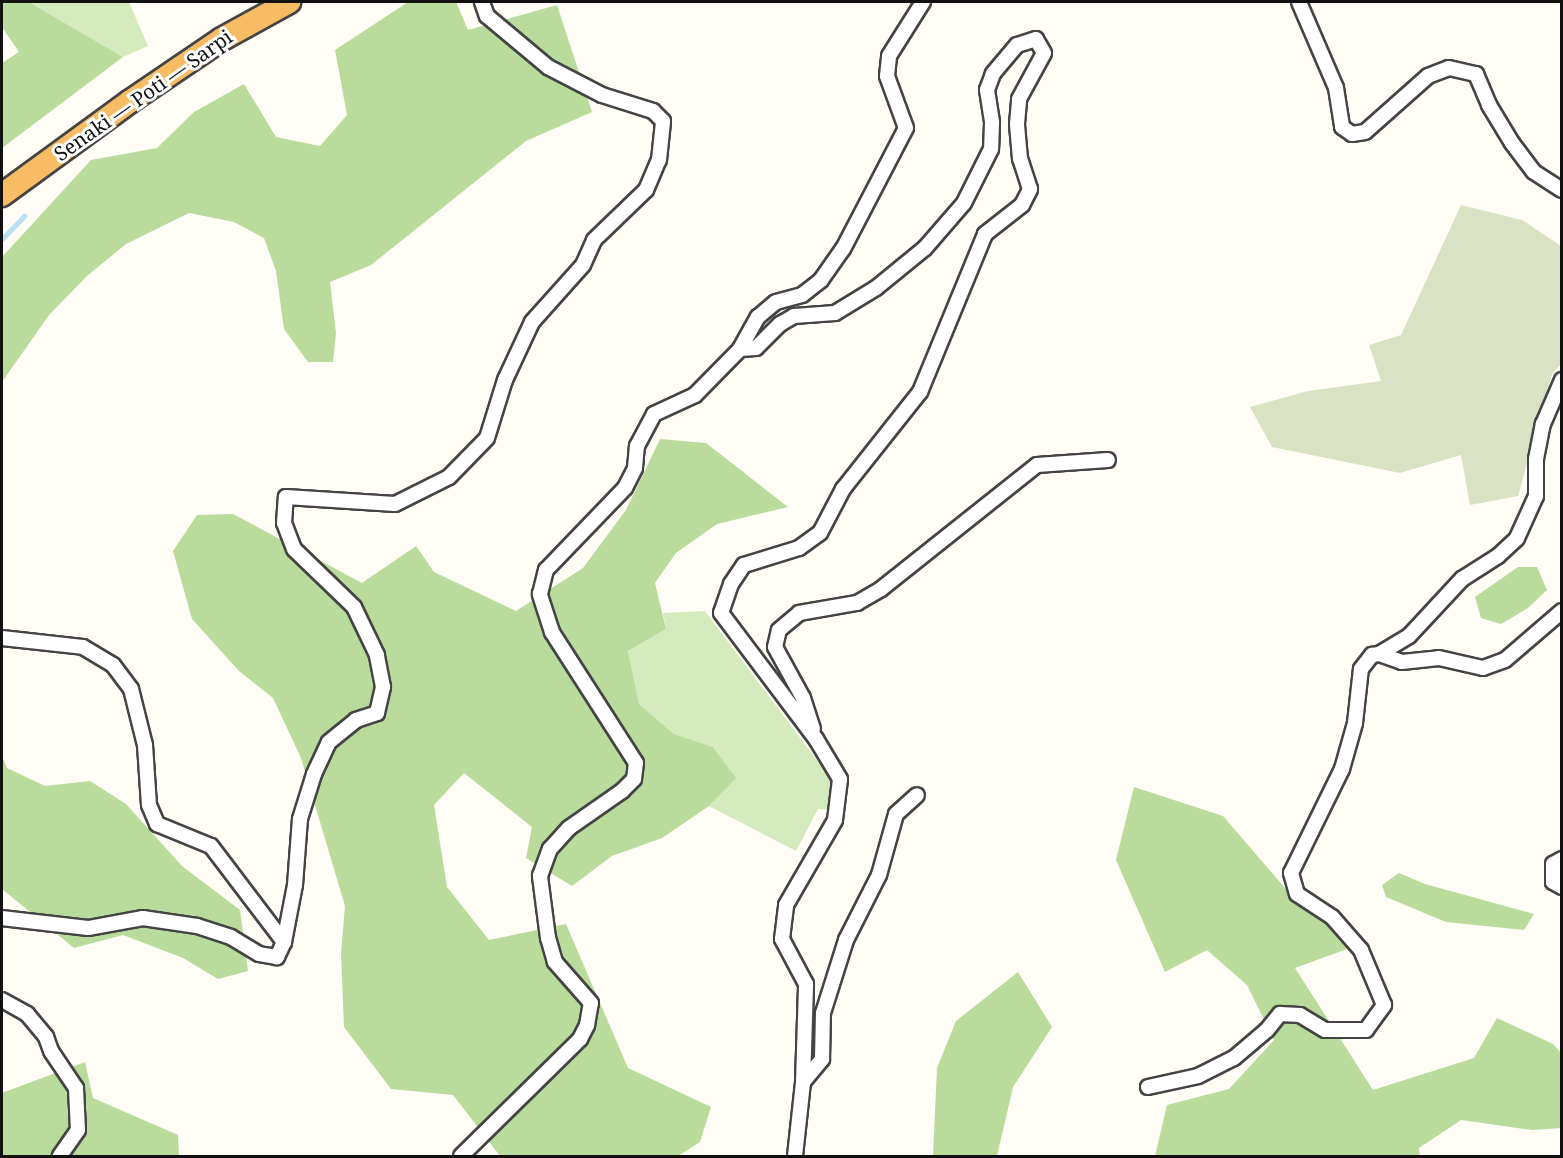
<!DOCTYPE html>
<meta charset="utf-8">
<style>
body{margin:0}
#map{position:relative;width:1563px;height:1158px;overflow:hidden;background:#fffdf5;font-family:"Noto Serif",serif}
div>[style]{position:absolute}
.green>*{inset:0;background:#d5ebbd}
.forest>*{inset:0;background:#b9dc9c}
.cemetery>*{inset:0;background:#d9e3c4}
.stream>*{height:4.5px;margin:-2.25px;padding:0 2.25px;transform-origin:2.25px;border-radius:2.25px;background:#b9e0f7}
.roads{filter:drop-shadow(2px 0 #444) drop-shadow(-2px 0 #444) drop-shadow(0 2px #444) drop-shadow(0 -2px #444)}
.minor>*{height:14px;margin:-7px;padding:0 7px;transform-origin:7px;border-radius:7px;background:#fff}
.trunk>*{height:22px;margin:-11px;padding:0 11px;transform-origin:11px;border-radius:11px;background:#f7bc64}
span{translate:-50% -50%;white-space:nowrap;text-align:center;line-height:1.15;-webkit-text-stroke:6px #fff;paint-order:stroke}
.street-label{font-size:20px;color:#111}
.frame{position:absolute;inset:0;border:3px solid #111;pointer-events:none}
</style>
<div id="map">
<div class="green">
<i style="clip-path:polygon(29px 2px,129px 2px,148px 46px,123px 57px)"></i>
<i style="clip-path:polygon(705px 611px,831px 779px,831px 810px,818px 809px,796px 851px,709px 806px,735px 778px,713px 747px,674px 734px,639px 704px,628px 651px,666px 629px,663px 613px)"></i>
</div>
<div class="forest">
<i style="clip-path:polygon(2px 2px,29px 2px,123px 57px,2px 148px,2px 63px,19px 52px,2px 27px)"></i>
<i style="clip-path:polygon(408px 2px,456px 2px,468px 30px,557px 5px,592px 112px,526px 141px,371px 265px,330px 282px,336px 333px,333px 362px,308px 362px,284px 329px,276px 271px,264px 238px,234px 222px,189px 213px,126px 244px,87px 276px,49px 315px,2px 382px,2px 257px,91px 160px,157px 148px,194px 112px,244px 84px,276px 137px,320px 146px,347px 115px,335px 50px)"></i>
<i style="clip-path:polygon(660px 439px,706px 443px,788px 507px,717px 524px,676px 553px,655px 583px,666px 629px,628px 651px,639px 704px,674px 734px,713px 747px,736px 778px,709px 806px,662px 838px,612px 856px,572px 886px,526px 858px,532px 827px,464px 773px,434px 805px,447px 887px,489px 940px,566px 924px,628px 1068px,711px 1107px,700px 1142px,678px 1156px,500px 1156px,453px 1095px,391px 1089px,344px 1027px,341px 953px,345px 906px,301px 758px,273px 698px,239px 671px,192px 619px,173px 551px,197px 515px,233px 514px,362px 583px,416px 546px,434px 572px,516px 611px,583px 568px,626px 510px)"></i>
<i style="clip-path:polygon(1518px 567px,1537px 567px,1547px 590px,1528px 608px,1501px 624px,1481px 618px,1475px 597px)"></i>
<i style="clip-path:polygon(2px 756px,7px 768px,45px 786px,90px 781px,126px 804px,182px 866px,240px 910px,248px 971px,218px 979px,183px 958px,123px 935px,74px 948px,2px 889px)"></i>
<i style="clip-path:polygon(1134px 787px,1223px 816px,1297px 902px,1320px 917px,1347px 949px,1295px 968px,1373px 1090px,1474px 1058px,1497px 1018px,1553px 1044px,1561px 1053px,1561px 1128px,1532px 1130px,1461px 1120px,1419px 1148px,1420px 1156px,1155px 1156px,1167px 1105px,1229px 1089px,1274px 1040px,1247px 985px,1207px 950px,1165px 972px,1116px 860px)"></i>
<i style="clip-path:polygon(1399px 873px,1425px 884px,1534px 914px,1524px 930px,1446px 922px,1386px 897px,1382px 885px)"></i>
<i style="clip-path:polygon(1018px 972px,1052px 1027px,1013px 1087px,997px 1156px,933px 1156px,937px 1068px,956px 1021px)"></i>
<i style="clip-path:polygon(85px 1062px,93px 1098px,178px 1135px,179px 1156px,2px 1156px,2px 1093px)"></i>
</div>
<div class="cemetery">
<i style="clip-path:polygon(1461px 205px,1522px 220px,1561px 246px,1561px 364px,1552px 374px,1518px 496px,1470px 505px,1461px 455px,1400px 473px,1272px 447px,1250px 407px,1308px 391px,1381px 381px,1369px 345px,1401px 335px)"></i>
</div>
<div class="stream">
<i style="left:2px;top:239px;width:32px;rotate:-46deg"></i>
</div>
<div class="roads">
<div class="minor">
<i style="left:1299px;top:2px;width:94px;rotate:66.7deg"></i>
<i style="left:1336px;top:88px;width:39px;rotate:81deg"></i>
<i style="left:1342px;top:127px;width:12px;rotate:35deg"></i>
<i style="left:1352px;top:134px;width:13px;rotate:-9deg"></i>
<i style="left:1365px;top:132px;width:84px;rotate:-41.6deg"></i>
<i style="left:1428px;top:76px;width:22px;rotate:-21deg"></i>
<i style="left:1449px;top:68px;width:28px;rotate:13deg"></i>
<i style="left:1476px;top:74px;width:34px;rotate:67deg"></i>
<i style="left:1489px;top:105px;width:44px;rotate:58.8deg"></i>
<i style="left:1512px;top:143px;width:36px;rotate:53deg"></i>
<i style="left:1534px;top:172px;width:33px;rotate:33deg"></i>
<i style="left:2px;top:638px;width:81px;rotate:6.3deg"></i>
<i style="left:83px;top:647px;width:35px;rotate:31deg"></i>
<i style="left:113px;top:665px;width:30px;rotate:53deg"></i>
<i style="left:131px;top:689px;width:58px;rotate:76deg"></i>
<i style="left:145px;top:745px;width:60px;rotate:86.2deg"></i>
<i style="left:149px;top:805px;width:21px;rotate:67deg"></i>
<i style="left:157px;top:824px;width:58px;rotate:22.2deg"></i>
<i style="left:211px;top:846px;width:121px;rotate:52.8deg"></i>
<i style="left:284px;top:942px;width:17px;rotate:115deg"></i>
<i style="left:277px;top:957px;width:18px;rotate:-171deg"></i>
<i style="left:259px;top:954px;width:33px;rotate:-149deg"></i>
<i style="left:231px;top:937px;width:36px;rotate:-162deg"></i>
<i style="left:197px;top:926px;width:55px;rotate:-171.6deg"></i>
<i style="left:143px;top:918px;width:56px;rotate:169.7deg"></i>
<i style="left:88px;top:928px;width:87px;rotate:-173.4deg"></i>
<i style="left:1379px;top:654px;width:35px;rotate:-31deg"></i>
<i style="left:1409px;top:636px;width:78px;rotate:-47.1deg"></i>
<i style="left:1462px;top:579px;width:43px;rotate:-32.6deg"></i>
<i style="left:1498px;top:556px;width:26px;rotate:-43deg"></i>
<i style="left:1517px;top:538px;width:46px;rotate:-65.7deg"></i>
<i style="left:1536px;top:496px;width:37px;rotate:-90deg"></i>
<i style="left:1536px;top:459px;width:36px;rotate:-79deg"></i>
<i style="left:1543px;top:424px;width:48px;rotate:-66.6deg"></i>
<i style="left:813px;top:729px;width:33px;rotate:-108deg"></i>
<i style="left:803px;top:698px;width:58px;rotate:-118.8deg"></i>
<i style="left:775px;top:647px;width:17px;rotate:-77deg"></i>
<i style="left:779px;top:630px;width:26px;rotate:-40deg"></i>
<i style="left:799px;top:613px;width:59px;rotate:-9.8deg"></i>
<i style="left:857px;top:603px;width:28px;rotate:-30deg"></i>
<i style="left:881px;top:589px;width:199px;rotate:-38.5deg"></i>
<i style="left:1037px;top:465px;width:71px;rotate:-4deg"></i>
<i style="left:1562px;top:859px;width:10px;rotate:151deg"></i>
<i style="left:1553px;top:864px;width:18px;rotate:90deg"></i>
<i style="left:1553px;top:882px;width:10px;rotate:29deg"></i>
<i style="left:284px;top:942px;width:58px;rotate:-79.1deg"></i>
<i style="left:295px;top:885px;width:66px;rotate:-85.7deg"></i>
<i style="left:300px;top:819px;width:47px;rotate:-72.7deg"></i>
<i style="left:314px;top:774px;width:35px;rotate:-65deg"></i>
<i style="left:329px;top:742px;width:35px;rotate:-39deg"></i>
<i style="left:356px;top:720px;width:22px;rotate:-18deg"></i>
<i style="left:377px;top:713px;width:27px;rotate:-77deg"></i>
<i style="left:383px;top:687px;width:33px;rotate:-101deg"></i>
<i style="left:377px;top:655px;width:53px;rotate:-115.6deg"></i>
<i style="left:354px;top:607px;width:83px;rotate:-136deg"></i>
<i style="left:294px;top:549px;width:28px;rotate:-111deg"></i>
<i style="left:284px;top:523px;width:26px;rotate:-86deg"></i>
<i style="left:286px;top:497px;width:109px;rotate:3.7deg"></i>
<i style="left:395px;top:504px;width:60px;rotate:-26.6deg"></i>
<i style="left:449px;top:477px;width:54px;rotate:-45.7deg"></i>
<i style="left:487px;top:438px;width:61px;rotate:-72.8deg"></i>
<i style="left:505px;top:380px;width:64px;rotate:-65deg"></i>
<i style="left:532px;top:322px;width:76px;rotate:-48.2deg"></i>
<i style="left:583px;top:265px;width:27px;rotate:-66deg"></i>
<i style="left:594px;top:240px;width:72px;rotate:-43.9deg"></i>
<i style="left:646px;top:190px;width:33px;rotate:-67deg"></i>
<i style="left:659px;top:160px;width:39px;rotate:-84deg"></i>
<i style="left:663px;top:121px;width:14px;rotate:-135deg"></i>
<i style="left:653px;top:111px;width:53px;rotate:-162.6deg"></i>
<i style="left:602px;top:95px;width:61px;rotate:-152.6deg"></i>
<i style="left:548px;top:67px;width:80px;rotate:-140.1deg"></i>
<i style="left:487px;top:16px;width:15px;rotate:-110deg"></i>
<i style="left:2px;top:1000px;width:29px;rotate:29deg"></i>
<i style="left:27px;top:1014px;width:30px;rotate:50deg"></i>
<i style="left:46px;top:1037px;width:15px;rotate:70deg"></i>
<i style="left:51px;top:1051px;width:45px;rotate:56deg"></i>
<i style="left:76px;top:1088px;width:42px;rotate:87.3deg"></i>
<i style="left:78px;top:1130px;width:32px;rotate:125deg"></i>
<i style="left:803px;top:1082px;width:30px;rotate:-50deg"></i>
<i style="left:822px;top:1059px;width:46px;rotate:-88.8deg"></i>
<i style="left:823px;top:1013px;width:77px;rotate:-72.5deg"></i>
<i style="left:846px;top:940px;width:73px;rotate:-63.1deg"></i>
<i style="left:879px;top:875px;width:63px;rotate:-74.4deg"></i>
<i style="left:896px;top:814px;width:28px;rotate:-42deg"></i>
<i style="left:1148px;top:1087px;width:51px;rotate:-12.4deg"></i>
<i style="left:1198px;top:1076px;width:40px;rotate:-26.6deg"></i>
<i style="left:1234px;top:1058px;width:43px;rotate:-40.3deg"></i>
<i style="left:1267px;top:1030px;width:21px;rotate:-51deg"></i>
<i style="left:1280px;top:1014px;width:20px;rotate:3deg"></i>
<i style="left:1300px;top:1015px;width:29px;rotate:31deg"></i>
<i style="left:1325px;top:1030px;width:41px"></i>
<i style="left:1366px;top:1030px;width:31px;rotate:-54deg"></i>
<i style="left:1384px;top:1005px;width:60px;rotate:-112.7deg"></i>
<i style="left:1361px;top:950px;width:44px;rotate:-131.3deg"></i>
<i style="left:1332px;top:917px;width:42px;rotate:-146.7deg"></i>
<i style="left:1297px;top:894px;width:22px;rotate:-106deg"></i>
<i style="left:1291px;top:873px;width:116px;rotate:-63.9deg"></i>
<i style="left:1342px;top:769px;width:48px;rotate:-74.2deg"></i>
<i style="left:1355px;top:723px;width:54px;rotate:-83.7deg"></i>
<i style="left:1361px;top:669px;width:18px;rotate:-52deg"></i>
<i style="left:1372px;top:655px;width:7px;rotate:-8deg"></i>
<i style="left:1379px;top:654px;width:24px;rotate:19deg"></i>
<i style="left:1402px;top:662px;width:37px;rotate:-6deg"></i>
<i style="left:1439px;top:658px;width:45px;rotate:12.8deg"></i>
<i style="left:1483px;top:668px;width:23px;rotate:-20deg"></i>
<i style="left:1505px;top:660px;width:75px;rotate:-40.7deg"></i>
<i style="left:461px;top:1156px;width:167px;rotate:-44.5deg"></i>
<i style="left:580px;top:1039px;width:16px;rotate:-63deg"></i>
<i style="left:587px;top:1025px;width:22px;rotate:-80deg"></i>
<i style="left:591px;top:1003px;width:55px;rotate:-131.3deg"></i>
<i style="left:555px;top:962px;width:25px;rotate:-106deg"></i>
<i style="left:548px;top:938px;width:63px;rotate:-97.4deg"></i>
<i style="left:540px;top:876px;width:29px;rotate:-70deg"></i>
<i style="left:550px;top:849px;width:28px;rotate:-48deg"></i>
<i style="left:569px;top:828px;width:65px;rotate:-34.9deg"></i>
<i style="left:622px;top:791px;width:17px;rotate:-45deg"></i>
<i style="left:634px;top:779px;width:16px;rotate:-83deg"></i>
<i style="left:636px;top:763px;width:156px;rotate:-122.7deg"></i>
<i style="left:552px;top:632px;width:40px;rotate:-108deg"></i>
<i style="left:540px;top:594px;width:25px;rotate:-76deg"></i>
<i style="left:546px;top:570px;width:114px;rotate:-46.1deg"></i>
<i style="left:625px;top:488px;width:22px;rotate:-63deg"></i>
<i style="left:635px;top:468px;width:22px;rotate:-85deg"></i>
<i style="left:637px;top:446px;width:36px;rotate:-62deg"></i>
<i style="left:654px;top:414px;width:45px;rotate:-24.9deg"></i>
<i style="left:695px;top:395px;width:64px;rotate:-45.6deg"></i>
<i style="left:795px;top:1156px;width:74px;rotate:-83.8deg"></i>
<i style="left:803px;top:1082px;width:98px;rotate:-88.2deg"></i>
<i style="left:806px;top:984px;width:51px;rotate:-118.1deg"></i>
<i style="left:782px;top:939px;width:34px;rotate:-83deg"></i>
<i style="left:786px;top:905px;width:98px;rotate:-60deg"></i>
<i style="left:835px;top:820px;width:41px;rotate:-83deg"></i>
<i style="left:840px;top:779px;width:47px;rotate:-121deg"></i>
<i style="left:816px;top:739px;width:158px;rotate:-127deg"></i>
<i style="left:721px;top:613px;width:31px;rotate:-71deg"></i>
<i style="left:731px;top:584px;width:23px;rotate:-56deg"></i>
<i style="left:744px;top:565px;width:58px;rotate:-17.2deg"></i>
<i style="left:799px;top:548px;width:26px;rotate:-36deg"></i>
<i style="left:820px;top:533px;width:50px;rotate:-62.4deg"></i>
<i style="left:843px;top:489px;width:124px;rotate:-51.6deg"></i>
<i style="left:920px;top:392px;width:171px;rotate:-67.6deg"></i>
<i style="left:985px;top:234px;width:47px;rotate:-38.1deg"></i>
<i style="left:1022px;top:205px;width:18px;rotate:-63deg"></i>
<i style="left:1030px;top:189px;width:32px;rotate:-108deg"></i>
<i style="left:1020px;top:159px;width:35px;rotate:-95deg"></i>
<i style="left:1017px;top:124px;width:25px;rotate:-85deg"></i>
<i style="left:1019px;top:99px;width:52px;rotate:-61.5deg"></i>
<i style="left:1044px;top:53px;width:16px;rotate:-120deg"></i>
<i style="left:1036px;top:39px;width:20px;rotate:162deg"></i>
<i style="left:1017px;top:45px;width:38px;rotate:130deg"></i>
<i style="left:993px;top:74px;width:17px;rotate:111deg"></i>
<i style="left:987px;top:90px;width:33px;rotate:81deg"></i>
<i style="left:992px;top:123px;width:26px;rotate:92deg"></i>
<i style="left:991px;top:149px;width:60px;rotate:116.6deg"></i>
<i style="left:964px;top:203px;width:60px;rotate:130.9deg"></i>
<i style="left:925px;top:248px;width:63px;rotate:140.8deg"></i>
<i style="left:876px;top:288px;width:48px;rotate:148.6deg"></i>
<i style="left:835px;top:313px;width:41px;rotate:175.8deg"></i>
<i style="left:794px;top:316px;width:16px;rotate:150deg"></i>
<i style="left:780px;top:324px;width:34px;rotate:135deg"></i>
<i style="left:756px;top:348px;width:16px;rotate:176deg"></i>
<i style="left:740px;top:349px;width:37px;rotate:-61deg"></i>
<i style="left:758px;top:317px;width:23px;rotate:-40deg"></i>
<i style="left:776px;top:302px;width:27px;rotate:-15deg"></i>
<i style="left:802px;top:295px;width:24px;rotate:-38deg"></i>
<i style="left:821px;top:280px;width:38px;rotate:-55deg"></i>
<i style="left:843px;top:249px;width:136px;rotate:-62.5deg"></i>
<i style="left:906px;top:128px;width:55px;rotate:-110.1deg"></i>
<i style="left:887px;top:76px;width:20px;rotate:-84deg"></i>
<i style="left:889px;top:56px;width:64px;rotate:-57.8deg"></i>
</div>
<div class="trunk">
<i style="left:2px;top:195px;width:157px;rotate:-36.2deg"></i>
<i style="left:129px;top:102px;width:112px;rotate:-34.1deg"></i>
<i style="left:222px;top:39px;width:77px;rotate:-28.9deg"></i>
</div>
</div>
<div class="street-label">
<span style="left:143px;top:95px;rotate:-35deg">Senaki — Poti — Sarpi</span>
</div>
<div class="frame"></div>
</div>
